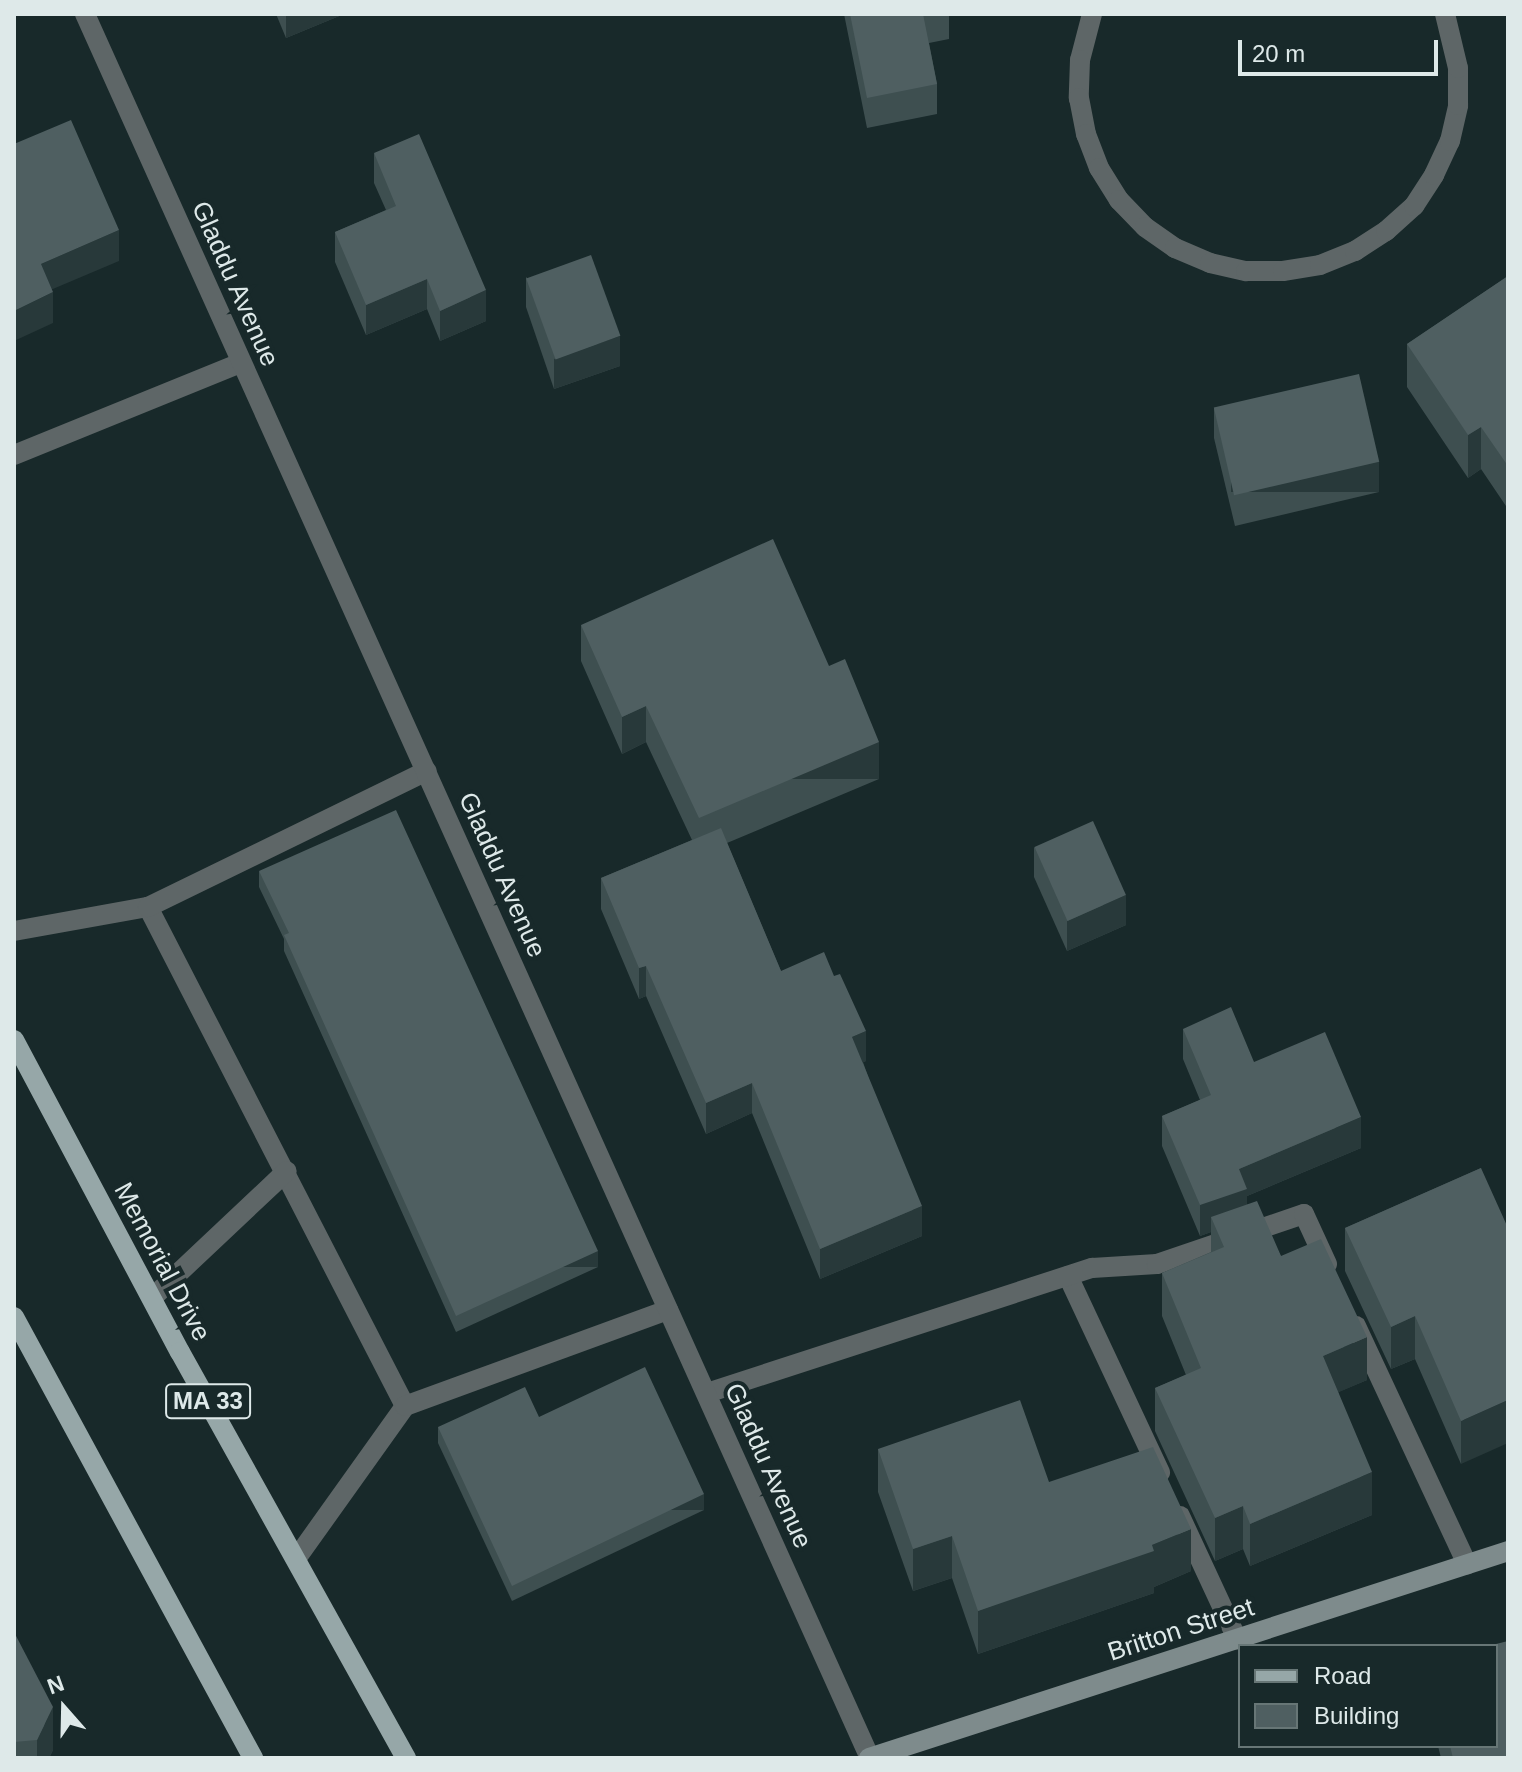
<!DOCTYPE html>
<style>
body{margin:0}
#map{position:relative;width:1522px;height:1772px;overflow:hidden;background:#18292a;font-family:Arial,sans-serif}
div>[style]{position:absolute}
.lane>*{height:20px;margin:-10px;padding:0 10px;transform-origin:10px;border-radius:10px;background:#5e6667}
.street>*{height:20px;margin:-10px;padding:0 10px;transform-origin:10px;border-radius:10px;background:#5e6667}
.secondary>*{height:20px;margin:-10px;padding:0 10px;transform-origin:10px;border-radius:10px;background:#7e8b8c}
.primary>*{height:20px;margin:-10px;padding:0 10px;transform-origin:10px;border-radius:10px;background:#96a7a8}
.wall>*{inset:0;background:#3e4f50}
.shaded-wall>*{inset:0;background:#28393a;transform-origin:0 0}
.building>*{inset:0;background:#4f5f61;transform-origin:0 0}
span{translate:-50% -50%;white-space:nowrap;text-align:center;line-height:1.15;-webkit-text-stroke:8px #18292a;paint-order:stroke}
.shield-label span{padding:2px 6px;background:#18292a;border:2px solid;border-radius:6px;-webkit-text-stroke-width:0}
.shield-label{font-size:24px;color:#dee9e9;font-weight:700}
.street-label{font-size:26px;color:#dee9e9}
.frame{position:absolute;inset:0;border:16px solid #dee9e9;pointer-events:none}
.legend{position:absolute;left:1238px;top:1644px;width:260px;height:104px;box-sizing:border-box;background:#18292a;border:2px solid #677676;margin:0;padding:10px 14px;list-style:none;font-size:24px;color:#dee9e9}
.legend li{display:flex;align-items:center;gap:16px;height:40px}
.legend b{width:40px;border:2px solid #677676}
.north{position:absolute;left:24px;top:1668px;width:80px;height:80px;-webkit-text-stroke:6px #18292a;paint-order:stroke;rotate:340deg;font-size:22px;font-weight:700;line-height:32px;text-align:center;color:#dee9e9}
.north::after{content:'';display:block;margin:auto;width:28px;height:36px;background:#dee9e9;clip-path:polygon(50% 0,100% 100%,50% 72%,0 100%)}
.scale{position:absolute;left:1238px;top:40px;width:200px;height:36px;box-sizing:border-box;border:4px solid #dee9e9;border-top:0;padding-left:10px;font-size:24px;line-height:28px;white-space:nowrap;color:#dee9e9;-webkit-text-stroke:6px #18292a;paint-order:stroke}
</style>
<div id="map">
<div class="lane">
<i style="left:14px;top:455px;width:245px;rotate:-22.1deg"></i>
<i style="left:148px;top:907px;width:561px;rotate:62.75deg"></i>
<i style="left:14px;top:931px;width:136px;rotate:-10.2deg"></i>
<i style="left:148px;top:907px;width:310px;rotate:-26deg"></i>
<i style="left:1068px;top:1276px;width:217px;rotate:64.9deg"></i>
<i style="left:152px;top:1298px;width:185px;rotate:-43.3deg"></i>
<i style="left:1356px;top:1326px;width:263px;rotate:65deg"></i>
<i style="left:707px;top:1393px;width:405px;rotate:-18deg"></i>
<i style="left:1092px;top:1268px;width:65px;rotate:-3.5deg"></i>
<i style="left:1157px;top:1264px;width:155px;rotate:-18.8deg"></i>
<i style="left:1304px;top:1214px;width:55px;rotate:65.3deg"></i>
<i style="left:1180px;top:1516px;width:136px;rotate:65.1deg"></i>
<i style="left:296px;top:1559px;width:188px;rotate:-54.5deg"></i>
<i style="left:405px;top:1406px;width:280px;rotate:-20.1deg"></i>
</div>
<div class="street">
<i style="left:85px;top:14px;width:1913px;rotate:65.77deg"></i>
<i style="left:1092px;top:14px;width:48px;rotate:104.6deg"></i>
<i style="left:1080px;top:60px;width:38px;rotate:92deg"></i>
<i style="left:1079px;top:98px;width:37px;rotate:79deg"></i>
<i style="left:1086px;top:134px;width:36px;rotate:69deg"></i>
<i style="left:1099px;top:168px;width:38px;rotate:58deg"></i>
<i style="left:1119px;top:200px;width:37px;rotate:46deg"></i>
<i style="left:1145px;top:227px;width:37px;rotate:35deg"></i>
<i style="left:1175px;top:248px;width:38px;rotate:23deg"></i>
<i style="left:1210px;top:263px;width:37px;rotate:13deg"></i>
<i style="left:1246px;top:271px;width:37px"></i>
<i style="left:1283px;top:271px;width:37px;rotate:-9deg"></i>
<i style="left:1320px;top:265px;width:38px;rotate:-22deg"></i>
<i style="left:1355px;top:251px;width:37px;rotate:-33deg"></i>
<i style="left:1386px;top:231px;width:38px;rotate:-42deg"></i>
<i style="left:1414px;top:206px;width:37px;rotate:-57deg"></i>
<i style="left:1434px;top:175px;width:38px;rotate:-65deg"></i>
<i style="left:1450px;top:141px;width:37px;rotate:-77deg"></i>
<i style="left:1458px;top:105px;width:37px;rotate:-90deg"></i>
<i style="left:1458px;top:68px;width:56px;rotate:-103.5deg"></i>
</div>
<div class="secondary">
<i style="left:869px;top:1758px;width:672px;rotate:-17.95deg"></i>
</div>
<div class="primary">
<i style="left:14px;top:1040px;width:353px;rotate:62deg"></i>
<i style="left:180px;top:1352px;width:465px;rotate:60.9deg"></i>
<i style="left:14px;top:1317px;width:502px;rotate:61.54deg"></i>
</div>
<div class="wall">
<i style="clip-path:polygon(276px 14px,344px 14px,286px 38px)"></i>
<i style="clip-path:polygon(844px 14px,949px 14px,949px 39px,929px 43px,937px 84px,937px 114px,867px 128px)"></i>
<i style="clip-path:polygon(374px 153px,486px 321px,440px 341px,427px 309px,366px 335px,335px 262px,335px 232px,386px 210px,374px 183px)"></i>
<i style="clip-path:polygon(1508px 276px,1508px 509px,1481px 469px,1468px 478px,1407px 387px,1407px 344px)"></i>
<i style="clip-path:polygon(526px 277px,620px 366px,554px 389px,526px 307px)"></i>
<i style="clip-path:polygon(1214px 408px,1379px 492px,1235px 526px,1214px 438px)"></i>
<i style="clip-path:polygon(581px 625px,879px 779px,727px 843px,781px 971px,866px 1061px,863px 1062px,922px 1236px,820px 1279px,752px 1113px,706px 1134px,646px 996px,639px 999px,601px 909px,601px 878px,692px 840px,646px 742px,622px 754px,581px 661px)"></i>
<i style="clip-path:polygon(1034px 847px,1126px 925px,1067px 951px,1034px 877px)"></i>
<i style="clip-path:polygon(259px 871px,598px 1267px,456px 1332px,284px 951px,284px 939px,259px 887px)"></i>
<i style="clip-path:polygon(1183px 1029px,1254px 1062px,1361px 1148px,1247px 1196px,1247px 1204px,1281px 1256px,1367px 1380px,1338px 1392px,1372px 1515px,1250px 1566px,1243px 1549px,1215px 1561px,1155px 1431px,1155px 1388px,1186px 1375px,1162px 1316px,1162px 1273px,1211px 1252px,1211px 1232px,1200px 1236px,1162px 1146px,1162px 1116px,1200px 1100px,1183px 1059px)"></i>
<i style="clip-path:polygon(1481px 1168px,1461px 1464px,1415px 1359px,1391px 1369px,1345px 1271px,1345px 1228px)"></i>
<i style="clip-path:polygon(438px 1427px,704px 1510px,512px 1601px,438px 1443px)"></i>
<i style="clip-path:polygon(878px 1449px,1049px 1482px,1191px 1571px,1154px 1587px,1154px 1593px,978px 1654px,952px 1578px,913px 1591px,878px 1492px)"></i>
<i style="clip-path:polygon(14px 1632px,53px 1750px,49px 1758px,14px 1758px)"></i>
<i style="clip-path:polygon(1438px 1746px,1496px 1746px,1508px 1758px,1441px 1758px)"></i>
</div>
<div class="shaded-wall">
<i style="clip-path:polygon(286px 14px,344px 14px,286px 38px)"></i>
<i style="clip-path:polygon(119px 230px,119px 261px,41px 294px,41px 264px)"></i>
<i style="clip-path:polygon(427px 279px,427px 309px,366px 335px,366px 305px)"></i>
<i style="clip-path:polygon(486px 290px,486px 321px,440px 341px,440px 311px)"></i>
<i style="clip-path:polygon(53px 292px,53px 323px,14px 341px,14px 311px)"></i>
<i style="clip-path:polygon(620px 336px,620px 366px,554px 389px,554px 359px)"></i>
<i style="clip-path:polygon(1481px 427px,1481px 469px,1468px 478px,1468px 435px)"></i>
<i style="left:1379px;top:462px;width:30px;height:148px;rotate:90deg"></i>
<i style="clip-path:polygon(646px 706px,646px 742px,622px 754px,622px 717px)"></i>
<i style="left:879px;top:742px;width:37px;height:195px;rotate:90deg"></i>
<i style="clip-path:polygon(1126px 895px,1126px 925px,1067px 951px,1067px 921px)"></i>
<i style="clip-path:polygon(646px 966px,646px 996px,639px 999px,639px 968px)"></i>
<i style="clip-path:polygon(866px 1031px,866px 1061px,852px 1067px,852px 1037px)"></i>
<i style="clip-path:polygon(752px 1083px,752px 1113px,706px 1134px,706px 1103px)"></i>
<i style="clip-path:polygon(1361px 1117px,1361px 1148px,1247px 1196px,1247px 1220px,1211px 1217px,1211px 1232px,1200px 1236px,1200px 1205px,1239px 1169px)"></i>
<i style="clip-path:polygon(922px 1206px,922px 1236px,820px 1279px,820px 1249px)"></i>
<i style="left:598px;top:1251px;width:16px;height:156px;rotate:90deg"></i>
<i style="clip-path:polygon(1415px 1316px,1415px 1359px,1391px 1369px,1391px 1327px)"></i>
<i style="clip-path:polygon(1367px 1337px,1367px 1380px,1323px 1399px,1323px 1356px)"></i>
<i style="clip-path:polygon(1508px 1400px,1508px 1443px,1461px 1464px,1461px 1421px)"></i>
<i style="clip-path:polygon(1372px 1472px,1372px 1515px,1250px 1566px,1250px 1524px)"></i>
<i style="left:704px;top:1494px;width:16px;height:213px;rotate:90deg"></i>
<i style="clip-path:polygon(1243px 1506px,1243px 1549px,1215px 1561px,1215px 1518px)"></i>
<i style="clip-path:polygon(1191px 1529px,1191px 1571px,1154px 1587px,1154px 1593px,978px 1654px,978px 1611px,1152px 1545px)"></i>
<i style="clip-path:polygon(952px 1536px,952px 1578px,913px 1591px,913px 1549px)"></i>
<i style="clip-path:polygon(53px 1707px,53px 1750px,49px 1758px,37px 1758px,37px 1740px)"></i>
</div>
<div class="building">
<i style="clip-path:polygon(850px 14px,923px 14px,937px 84px,867px 98px)"></i>
<i style="clip-path:polygon(71px 120px,119px 230px,41px 264px,53px 292px,14px 311px,14px 144px)"></i>
<i style="clip-path:polygon(419px 134px,486px 290px,440px 311px,427px 279px,366px 305px,335px 232px,396px 206px,374px 153px)"></i>
<i style="left:591px;top:255px;width:86px;height:69px;rotate:70deg"></i>
<i style="clip-path:polygon(1508px 276px,1508px 466px,1481px 427px,1468px 435px,1407px 344px)"></i>
<i style="left:1359px;top:374px;width:90px;height:149px;rotate:77deg"></i>
<i style="clip-path:polygon(773px 539px,829px 666px,845px 659px,879px 742px,699px 818px,646px 706px,622px 717px,581px 625px)"></i>
<i style="clip-path:polygon(396px 810px,598px 1251px,456px 1316px,284px 935px,289px 933px,259px 871px)"></i>
<i style="left:1093px;top:821px;width:81px;height:64px;rotate:66deg"></i>
<i style="clip-path:polygon(721px 828px,781px 971px,824px 952px,834px 976px,840px 974px,866px 1031px,852px 1037px,922px 1206px,820px 1249px,752px 1083px,706px 1103px,646px 966px,639px 968px,601px 878px)"></i>
<i style="clip-path:polygon(1231px 1007px,1254px 1062px,1325px 1032px,1361px 1117px,1239px 1169px,1247px 1189px,1200px 1205px,1162px 1116px,1211px 1095px,1183px 1029px)"></i>
<i style="clip-path:polygon(1481px 1168px,1508px 1228px,1508px 1400px,1461px 1421px,1415px 1316px,1391px 1327px,1345px 1228px)"></i>
<i style="clip-path:polygon(1257px 1201px,1281px 1256px,1321px 1239px,1367px 1337px,1323px 1356px,1372px 1472px,1250px 1524px,1243px 1506px,1215px 1518px,1155px 1388px,1201px 1368px,1162px 1273px,1224px 1247px,1211px 1217px)"></i>
<i style="clip-path:polygon(645px 1367px,704px 1494px,512px 1586px,438px 1427px,525px 1387px,539px 1417px)"></i>
<i style="clip-path:polygon(1020px 1400px,1049px 1482px,1153px 1447px,1191px 1529px,1152px 1545px,1154px 1551px,978px 1611px,952px 1536px,913px 1549px,878px 1449px)"></i>
<i style="clip-path:polygon(14px 1632px,53px 1707px,37px 1740px,14px 1742px)"></i>
<i style="clip-path:polygon(1508px 1641px,1508px 1758px,1453px 1758px,1450px 1746px,1496px 1746px,1496px 1646px,1488px 1646px)"></i>
</div>
<div class="shield-label">
<span style="left:208px;top:1401px">MA 33</span>
</div>
<div class="street-label">
<span style="left:235px;top:284px;rotate:66deg">Gladdu Avenue</span>
<span style="left:502px;top:875px;rotate:66deg">Gladdu Avenue</span>
<span style="left:162px;top:1262px;rotate:62deg">Memorial Drive</span>
<span style="left:768px;top:1466px;rotate:66deg">Gladdu Avenue</span>
<span style="left:1181px;top:1630px;rotate:-18deg">Britton Street</span>
</div>
<div class="frame"></div>
<ul class="legend">
<li><b style="height:10px;background:#96a7a8"></b>Road</li>
<li><b style="height:22px;background:#4f5f61"></b>Building</li>
</ul>
<div class="north">N</div>
<div class="scale">20 m</div>
</div>
